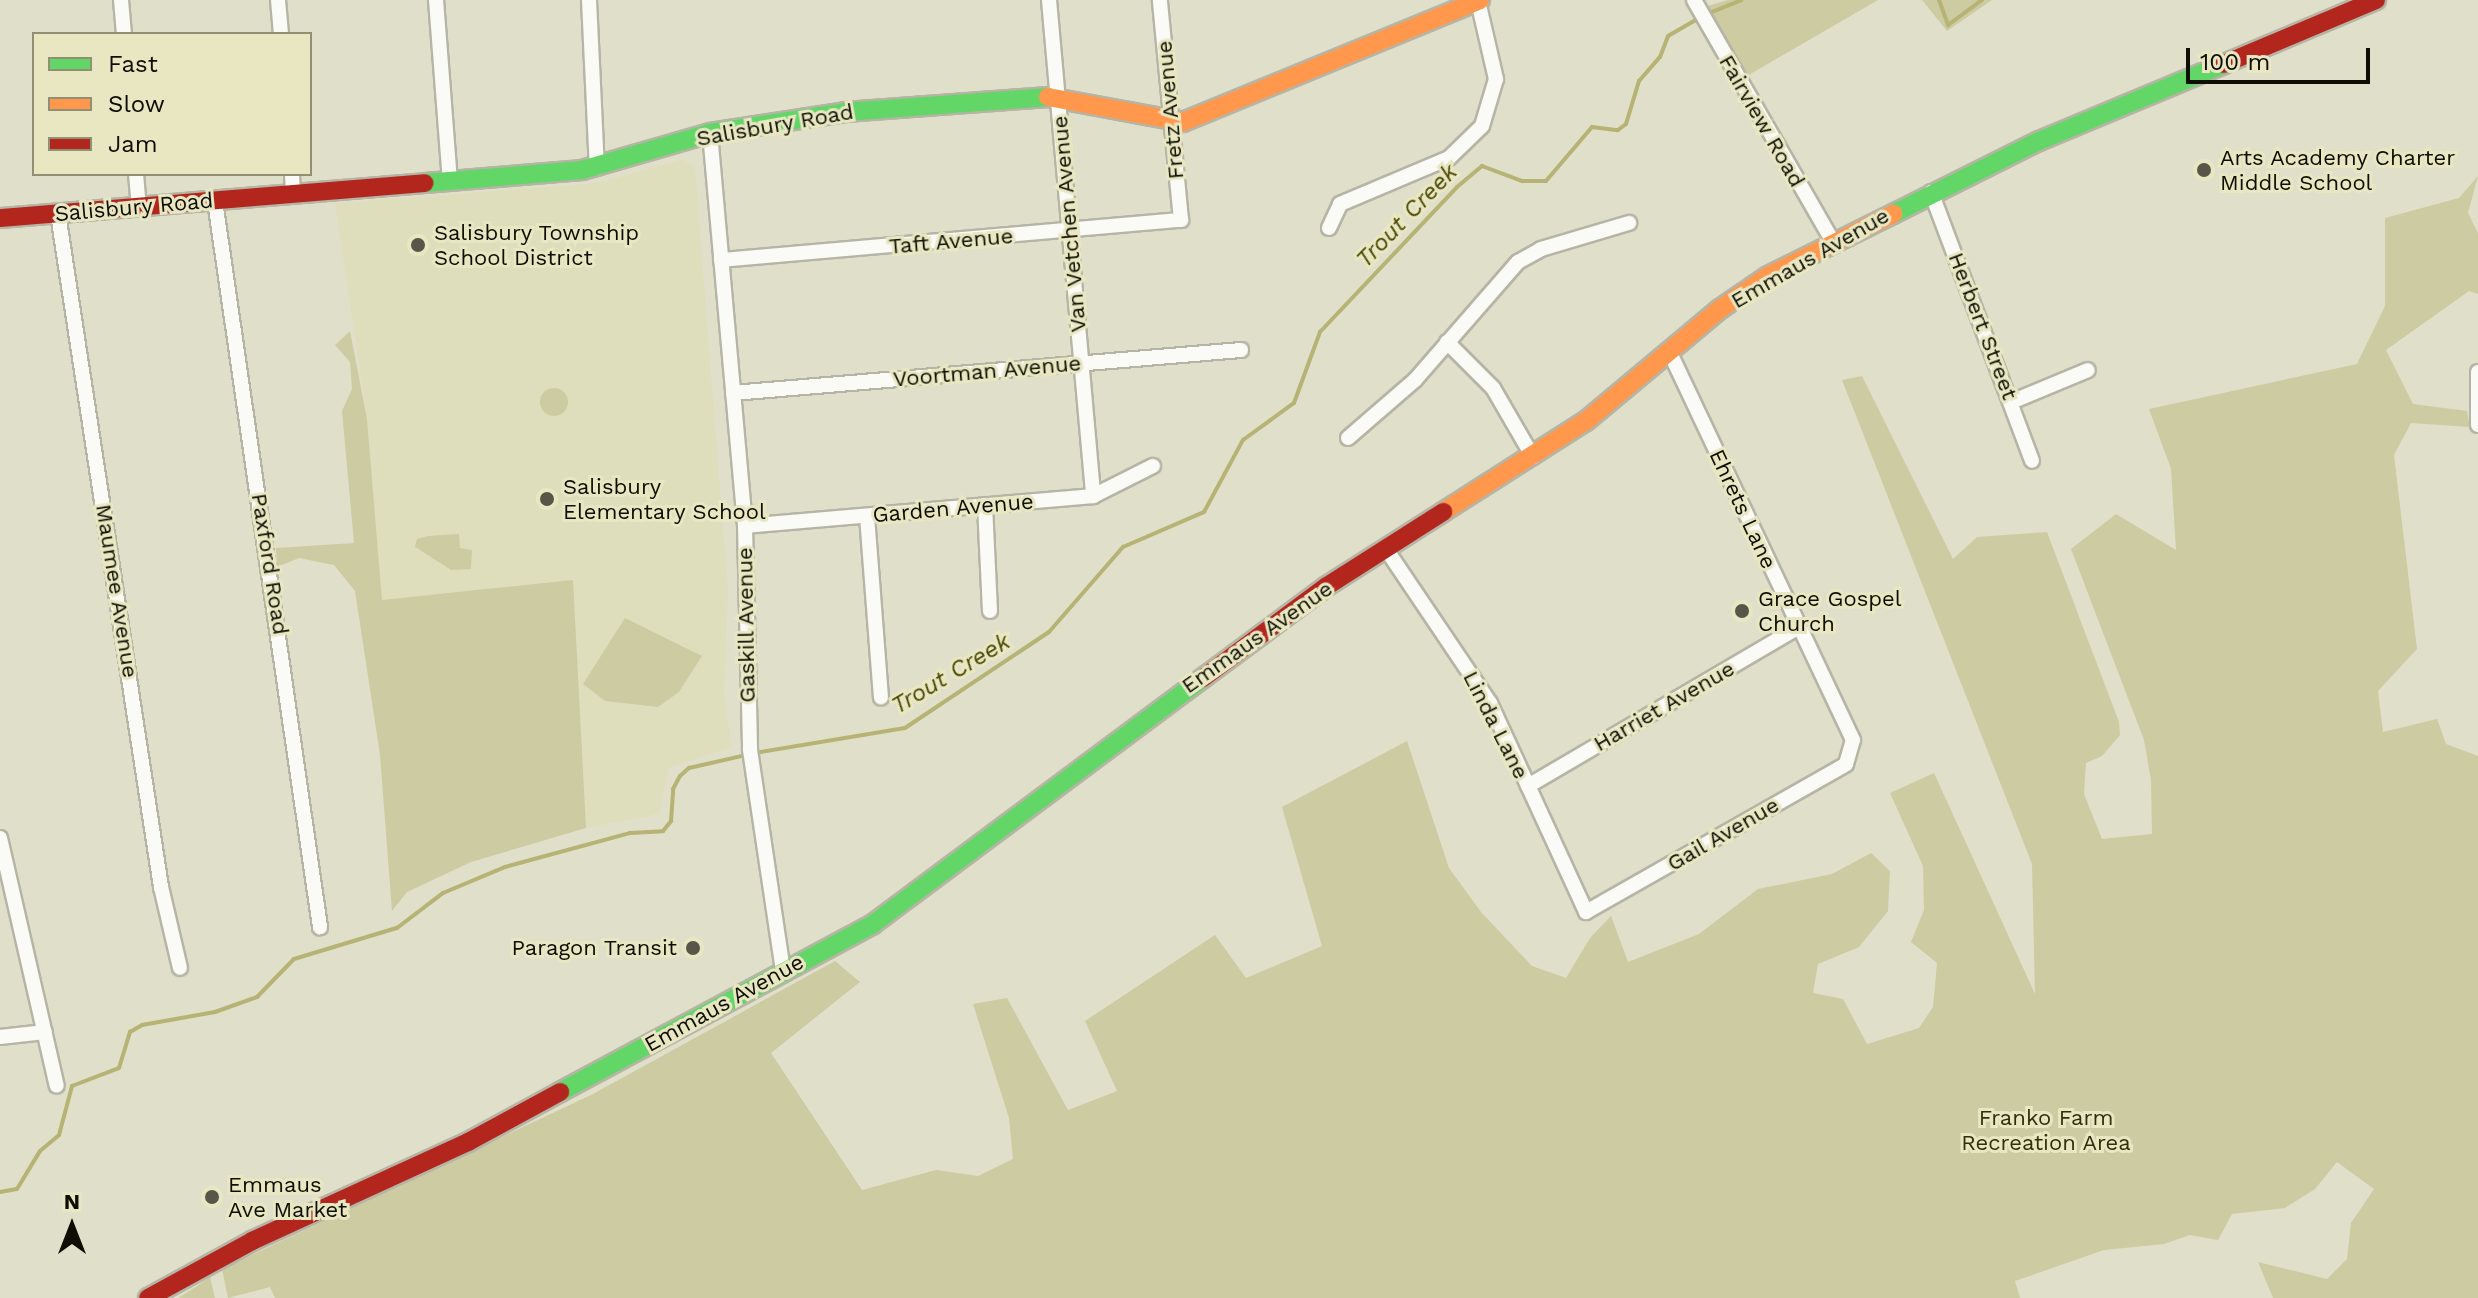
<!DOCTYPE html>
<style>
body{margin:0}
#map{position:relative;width:2478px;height:1298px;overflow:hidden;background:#e0dfca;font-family:"Work Sans",sans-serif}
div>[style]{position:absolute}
.built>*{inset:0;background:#dfdebc}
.green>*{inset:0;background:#cdcba1}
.round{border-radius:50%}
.stream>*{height:4px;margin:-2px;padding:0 2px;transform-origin:2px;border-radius:2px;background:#b6b374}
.roads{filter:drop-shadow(2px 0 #b6b5a5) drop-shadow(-2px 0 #b6b5a5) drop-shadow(0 2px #b6b5a5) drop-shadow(0 -2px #b6b5a5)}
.street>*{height:14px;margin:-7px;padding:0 7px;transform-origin:7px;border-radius:7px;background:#fafaf7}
.fast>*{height:18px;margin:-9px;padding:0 9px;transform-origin:9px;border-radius:9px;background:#63d668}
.slow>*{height:18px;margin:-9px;padding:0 9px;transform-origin:9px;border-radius:9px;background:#ff974d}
.jam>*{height:18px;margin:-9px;padding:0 9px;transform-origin:9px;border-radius:9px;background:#b3261e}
.dots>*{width:22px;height:22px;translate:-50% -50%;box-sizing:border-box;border:4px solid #e8e7c2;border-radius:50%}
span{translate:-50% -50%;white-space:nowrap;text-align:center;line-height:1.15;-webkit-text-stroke:6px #e8e7c2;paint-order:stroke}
.street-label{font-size:22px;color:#0d0d02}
.poi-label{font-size:22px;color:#0d0d02}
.left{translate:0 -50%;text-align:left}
.right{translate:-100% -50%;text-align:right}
.park-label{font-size:22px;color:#312f0b}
.water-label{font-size:24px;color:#4c4907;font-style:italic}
.legend{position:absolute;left:32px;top:32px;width:280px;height:144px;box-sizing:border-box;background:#e8e7c2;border:2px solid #909075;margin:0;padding:10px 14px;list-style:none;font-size:24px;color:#0d0d02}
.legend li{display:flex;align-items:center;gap:16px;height:40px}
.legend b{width:40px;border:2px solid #909075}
.north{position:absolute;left:32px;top:1186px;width:80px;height:80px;-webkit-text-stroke:6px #e8e7c2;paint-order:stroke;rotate:0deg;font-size:22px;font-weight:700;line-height:32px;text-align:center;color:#0d0d02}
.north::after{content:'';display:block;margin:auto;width:28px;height:36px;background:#0d0d02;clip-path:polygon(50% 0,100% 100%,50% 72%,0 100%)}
.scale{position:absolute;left:2186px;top:48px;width:184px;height:36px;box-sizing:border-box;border:4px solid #0d0d02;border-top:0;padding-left:10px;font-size:24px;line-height:28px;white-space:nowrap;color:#0d0d02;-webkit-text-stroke:6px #e8e7c2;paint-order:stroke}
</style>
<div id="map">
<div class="built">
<i style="clip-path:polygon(683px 159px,695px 168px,728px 590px,724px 696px,732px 747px,669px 768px,659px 814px,586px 828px,573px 580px,382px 600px,367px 419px,335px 203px,597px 183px)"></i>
</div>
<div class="green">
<i style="clip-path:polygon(1728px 0,1878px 0,1747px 76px,1704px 7px)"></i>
<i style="clip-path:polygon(1922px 0,1992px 0,1947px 31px)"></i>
<i style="clip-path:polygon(2478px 176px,2468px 213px,2478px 233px,2478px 294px,2469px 291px,2386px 350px,2413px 404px,2467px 411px,2470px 427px,2411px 423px,2394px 455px,2417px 649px,2378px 691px,2383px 732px,2437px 719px,2446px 744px,2478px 756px,2478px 1298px,2273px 1298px,2258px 1262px,2327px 1279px,2347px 1259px,2351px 1223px,2374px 1189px,2337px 1162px,2315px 1189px,2285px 1208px,2232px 1214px,2218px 1240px,2190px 1235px,2164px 1244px,2104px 1250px,2015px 1281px,2020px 1298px,275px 1298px,270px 1287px,228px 1298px,222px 1269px,593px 1094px,835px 961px,860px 982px,771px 1053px,862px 1190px,936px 1170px,978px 1176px,1013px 1159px,1009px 1118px,973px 1004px,1007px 998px,1068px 1110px,1117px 1091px,1085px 1021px,1215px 935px,1246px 978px,1322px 946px,1282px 807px,1407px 741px,1449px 868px,1481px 912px,1532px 966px,1566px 978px,1590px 938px,1611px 916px,1628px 962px,1699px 934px,1758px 889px,1832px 874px,1871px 853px,1890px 871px,1888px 911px,1859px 947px,1818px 964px,1813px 993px,1843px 999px,1867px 1044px,1919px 1028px,1933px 1007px,1937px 963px,1911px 942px,1924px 910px,1923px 866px,1890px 793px,1934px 773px,2035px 994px,2032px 864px,1842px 380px,1862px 376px,1953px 559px,1977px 537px,2047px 532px,2119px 722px,2120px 735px,2102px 756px,2086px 763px,2084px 794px,2102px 839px,2152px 834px,2151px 780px,2144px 740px,2071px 549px,2116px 514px,2176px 550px,2171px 469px,2149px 409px,2357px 364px,2385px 306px,2385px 218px,2459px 198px)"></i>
<i style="clip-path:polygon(350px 331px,367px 419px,382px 600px,573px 580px,586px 828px,471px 862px,407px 892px,392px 911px,380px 755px,355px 591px,334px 565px,299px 558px,277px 567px,276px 548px,354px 543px,342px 411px,352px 389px,350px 362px,335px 345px)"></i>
<i class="round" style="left:540px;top:388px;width:28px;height:28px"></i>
<i style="clip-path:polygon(459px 534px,460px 548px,472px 550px,471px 569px,451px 570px,415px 547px,417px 539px,428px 536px)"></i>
<i style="clip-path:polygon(625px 618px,702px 656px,679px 692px,658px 707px,605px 701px,583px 684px)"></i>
<i style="clip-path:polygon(210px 1277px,215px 1298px,178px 1298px,197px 1286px)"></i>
</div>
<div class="stream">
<i style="left:1939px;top:0;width:27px;rotate:70deg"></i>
<i style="left:1948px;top:25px;width:42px;rotate:-36.3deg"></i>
<i style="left:1707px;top:14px;width:37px;rotate:-22deg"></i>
<i style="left:755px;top:753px;width:152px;rotate:-9.5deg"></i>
<i style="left:905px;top:728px;width:173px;rotate:-33.7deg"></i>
<i style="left:1049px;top:632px;width:113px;rotate:-49deg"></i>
<i style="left:1123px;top:547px;width:88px;rotate:-23.4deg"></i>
<i style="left:1204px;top:512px;width:82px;rotate:-61.6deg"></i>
<i style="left:1243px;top:440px;width:63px;rotate:-36deg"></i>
<i style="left:1294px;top:403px;width:76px;rotate:-69.9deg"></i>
<i style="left:1320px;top:332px;width:199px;rotate:-46.6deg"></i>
<i style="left:1457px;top:187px;width:33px;rotate:-40deg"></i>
<i style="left:1482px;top:166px;width:43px;rotate:20.6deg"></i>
<i style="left:1522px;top:181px;width:24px"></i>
<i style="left:1546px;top:181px;width:71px;rotate:-49.6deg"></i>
<i style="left:1592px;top:127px;width:26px;rotate:7deg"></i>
<i style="left:1618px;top:130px;width:10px;rotate:-37deg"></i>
<i style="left:1626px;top:124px;width:45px;rotate:-73.2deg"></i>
<i style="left:1639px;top:81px;width:32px;rotate:-49deg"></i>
<i style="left:1660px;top:57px;width:22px;rotate:-69deg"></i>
<i style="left:1668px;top:36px;width:36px;rotate:-30deg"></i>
<i style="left:0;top:1192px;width:17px;rotate:-10deg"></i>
<i style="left:17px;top:1189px;width:44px;rotate:-58.8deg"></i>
<i style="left:40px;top:1151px;width:25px;rotate:-40deg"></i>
<i style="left:59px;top:1135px;width:51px;rotate:-75.1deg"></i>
<i style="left:72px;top:1086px;width:50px;rotate:-21deg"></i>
<i style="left:119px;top:1068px;width:38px;rotate:-73deg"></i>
<i style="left:130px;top:1032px;width:14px;rotate:-30deg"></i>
<i style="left:142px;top:1025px;width:74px;rotate:-10.1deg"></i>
<i style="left:215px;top:1012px;width:45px;rotate:-19.7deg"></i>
<i style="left:257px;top:997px;width:53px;rotate:-45.8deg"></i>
<i style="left:294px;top:959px;width:108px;rotate:-16.8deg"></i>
<i style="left:397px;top:928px;width:58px;rotate:-37.3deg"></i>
<i style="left:443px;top:893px;width:67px;rotate:-22.8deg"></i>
<i style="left:505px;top:867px;width:130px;rotate:-15.2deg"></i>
<i style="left:630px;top:833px;width:33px;rotate:-3deg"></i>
<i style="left:663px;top:831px;width:13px;rotate:-51deg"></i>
<i style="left:671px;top:821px;width:32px;rotate:-86deg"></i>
<i style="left:673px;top:789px;width:15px;rotate:-62deg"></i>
<i style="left:680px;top:776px;width:12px;rotate:-42deg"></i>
<i style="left:689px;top:768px;width:58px;rotate:-12.8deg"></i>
</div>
<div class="roads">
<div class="street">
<i style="left:121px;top:0;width:34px;rotate:85deg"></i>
<i style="left:278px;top:0;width:34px;rotate:85deg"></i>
<i style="left:436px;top:0;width:183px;rotate:85.6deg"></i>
<i style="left:589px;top:0;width:168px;rotate:87.3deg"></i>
<i style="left:1049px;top:0;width:498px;rotate:84.9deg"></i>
<i style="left:1694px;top:0;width:277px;rotate:60.1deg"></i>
<i style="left:710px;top:133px;width:395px;rotate:84.9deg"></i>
<i style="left:745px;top:526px;width:224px;rotate:88.7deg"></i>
<i style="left:750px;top:750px;width:224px;rotate:81.5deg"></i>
<i style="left:136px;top:174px;width:32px;rotate:85deg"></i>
<i style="left:292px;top:174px;width:19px;rotate:87deg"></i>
<i style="left:1931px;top:192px;width:287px;rotate:69.4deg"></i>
<i style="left:215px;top:201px;width:734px;rotate:81.77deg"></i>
<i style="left:58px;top:214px;width:681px;rotate:81.3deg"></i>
<i style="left:161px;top:887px;width:83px;rotate:76.8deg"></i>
<i style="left:1329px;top:228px;width:26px;rotate:-65deg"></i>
<i style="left:1340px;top:204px;width:118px;rotate:-22.9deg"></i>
<i style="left:1449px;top:158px;width:46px;rotate:-44.1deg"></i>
<i style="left:1482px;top:126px;width:49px;rotate:-73.4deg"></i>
<i style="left:1496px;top:79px;width:80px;rotate:-103deg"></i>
<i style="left:721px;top:260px;width:462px;rotate:-5deg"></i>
<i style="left:1181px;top:220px;width:221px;rotate:-95.5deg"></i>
<i style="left:1447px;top:342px;width:65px;rotate:45deg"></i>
<i style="left:1493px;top:388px;width:80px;rotate:59.9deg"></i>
<i style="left:2478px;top:372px;width:53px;rotate:90deg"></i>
<i style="left:733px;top:393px;width:510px;rotate:-4.84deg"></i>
<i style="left:2011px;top:402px;width:83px;rotate:-22.6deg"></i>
<i style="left:1348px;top:438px;width:89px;rotate:-40.9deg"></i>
<i style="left:1415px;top:380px;width:157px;rotate:-48.9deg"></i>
<i style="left:1518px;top:262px;width:26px;rotate:-29deg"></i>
<i style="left:1541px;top:249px;width:92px;rotate:-16.5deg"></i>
<i style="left:985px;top:505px;width:106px;rotate:87.3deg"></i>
<i style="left:867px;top:516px;width:182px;rotate:85.6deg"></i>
<i style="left:745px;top:526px;width:349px;rotate:-4.9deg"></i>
<i style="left:1093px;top:496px;width:67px;rotate:-26.6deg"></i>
<i style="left:1386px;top:549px;width:186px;rotate:56deg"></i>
<i style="left:1490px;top:703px;width:230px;rotate:65.3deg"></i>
<i style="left:1586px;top:912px;width:299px;rotate:-29.6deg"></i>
<i style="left:1846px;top:764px;width:25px;rotate:-74deg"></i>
<i style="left:1853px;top:740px;width:428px;rotate:-115.3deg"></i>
<i style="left:1528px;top:786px;width:314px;rotate:-30.4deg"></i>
<i style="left:0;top:838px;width:254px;rotate:77.1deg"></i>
<i style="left:0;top:1037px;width:45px;rotate:-6.3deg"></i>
</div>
<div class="fast">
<i style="left:425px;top:183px;width:158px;rotate:-4.7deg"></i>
<i style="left:582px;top:170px;width:133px;rotate:-16.1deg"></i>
<i style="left:710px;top:133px;width:137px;rotate:-8.8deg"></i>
<i style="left:845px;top:112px;width:204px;rotate:-4.2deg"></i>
<i style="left:1893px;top:214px;width:163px;rotate:-26.6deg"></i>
<i style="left:2039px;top:141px;width:200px;rotate:-22.6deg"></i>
<i style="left:560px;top:1092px;width:355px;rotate:-28.2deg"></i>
<i style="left:873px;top:924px;width:412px;rotate:-36.7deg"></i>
</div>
<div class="slow">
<i style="left:1048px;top:97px;width:137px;rotate:10.5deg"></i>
<i style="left:1183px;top:122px;width:321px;rotate:-22.3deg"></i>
<i style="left:1443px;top:512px;width:169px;rotate:-32.5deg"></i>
<i style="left:1586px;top:421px;width:175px;rotate:-39.9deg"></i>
<i style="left:1720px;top:309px;width:58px;rotate:-34.5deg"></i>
<i style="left:1768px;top:276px;width:140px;rotate:-26.4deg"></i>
</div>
<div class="jam">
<i style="left:2224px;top:64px;width:165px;rotate:-22.8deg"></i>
<i style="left:0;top:218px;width:426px;rotate:-4.7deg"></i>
<i style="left:1203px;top:678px;width:154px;rotate:-36.6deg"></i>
<i style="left:1327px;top:586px;width:138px;rotate:-32.5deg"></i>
<i style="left:148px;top:1298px;width:119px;rotate:-28.7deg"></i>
<i style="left:252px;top:1241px;width:238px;rotate:-24.6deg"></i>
<i style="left:468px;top:1142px;width:105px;rotate:-28.5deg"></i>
</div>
</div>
<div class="dots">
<i style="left:2204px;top:170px;background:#575648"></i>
<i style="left:418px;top:245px;background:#575648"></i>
<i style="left:547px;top:499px;background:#575648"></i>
<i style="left:1742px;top:611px;background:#575648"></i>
<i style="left:693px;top:948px;background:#575648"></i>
<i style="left:212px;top:1197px;background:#575648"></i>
</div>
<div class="street-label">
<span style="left:1170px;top:110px;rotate:-95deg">Fretz Avenue</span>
<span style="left:1762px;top:121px;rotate:60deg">Fairview Road</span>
<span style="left:775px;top:125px;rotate:-10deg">Salisbury Road</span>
<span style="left:134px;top:207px;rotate:-5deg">Salisbury Road</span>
<span style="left:1069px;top:224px;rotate:-95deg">Van Vetchen Avenue</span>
<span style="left:951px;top:241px;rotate:-5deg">Taft Avenue</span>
<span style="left:1810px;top:258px;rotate:-30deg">Emmaus Avenue</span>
<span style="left:1983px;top:326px;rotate:69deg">Herbert Street</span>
<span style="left:987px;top:371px;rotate:-5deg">Voortman Avenue</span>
<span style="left:953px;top:508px;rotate:-5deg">Garden Avenue</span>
<span style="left:1743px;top:509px;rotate:65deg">Ehrets Lane</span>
<span style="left:270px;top:564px;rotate:81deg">Paxford Road</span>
<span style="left:117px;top:591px;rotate:81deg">Maumee Avenue</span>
<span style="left:746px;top:625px;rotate:-91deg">Gaskill Avenue</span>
<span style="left:1257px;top:637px;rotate:-35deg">Emmaus Avenue</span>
<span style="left:1664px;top:706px;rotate:-30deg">Harriet Avenue</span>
<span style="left:1496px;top:725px;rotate:63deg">Linda Lane</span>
<span style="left:1723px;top:834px;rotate:-30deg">Gail Avenue</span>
<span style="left:724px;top:1003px;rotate:-29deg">Emmaus Avenue</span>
</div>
<div class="poi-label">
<span class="left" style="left:2220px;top:170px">Arts Academy Charter<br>Middle School</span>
<span class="left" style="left:434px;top:245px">Salisbury Township<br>School District</span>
<span class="left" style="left:563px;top:499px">Salisbury<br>Elementary School</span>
<span class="left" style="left:1758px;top:611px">Grace Gospel<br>Church</span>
<span class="right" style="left:677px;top:948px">Paragon Transit</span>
<span class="left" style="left:228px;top:1197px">Emmaus<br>Ave Market</span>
</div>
<div class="park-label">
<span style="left:2046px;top:1130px">Franko Farm<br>Recreation Area</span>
</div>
<div class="water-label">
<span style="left:1407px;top:216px;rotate:-46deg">Trout Creek</span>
<span style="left:951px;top:674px;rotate:-31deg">Trout Creek</span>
</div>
<ul class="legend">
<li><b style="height:10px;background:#63d668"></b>Fast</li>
<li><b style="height:10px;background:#ff974d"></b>Slow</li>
<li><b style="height:10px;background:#b3261e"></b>Jam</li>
</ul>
<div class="north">N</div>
<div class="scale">100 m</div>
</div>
